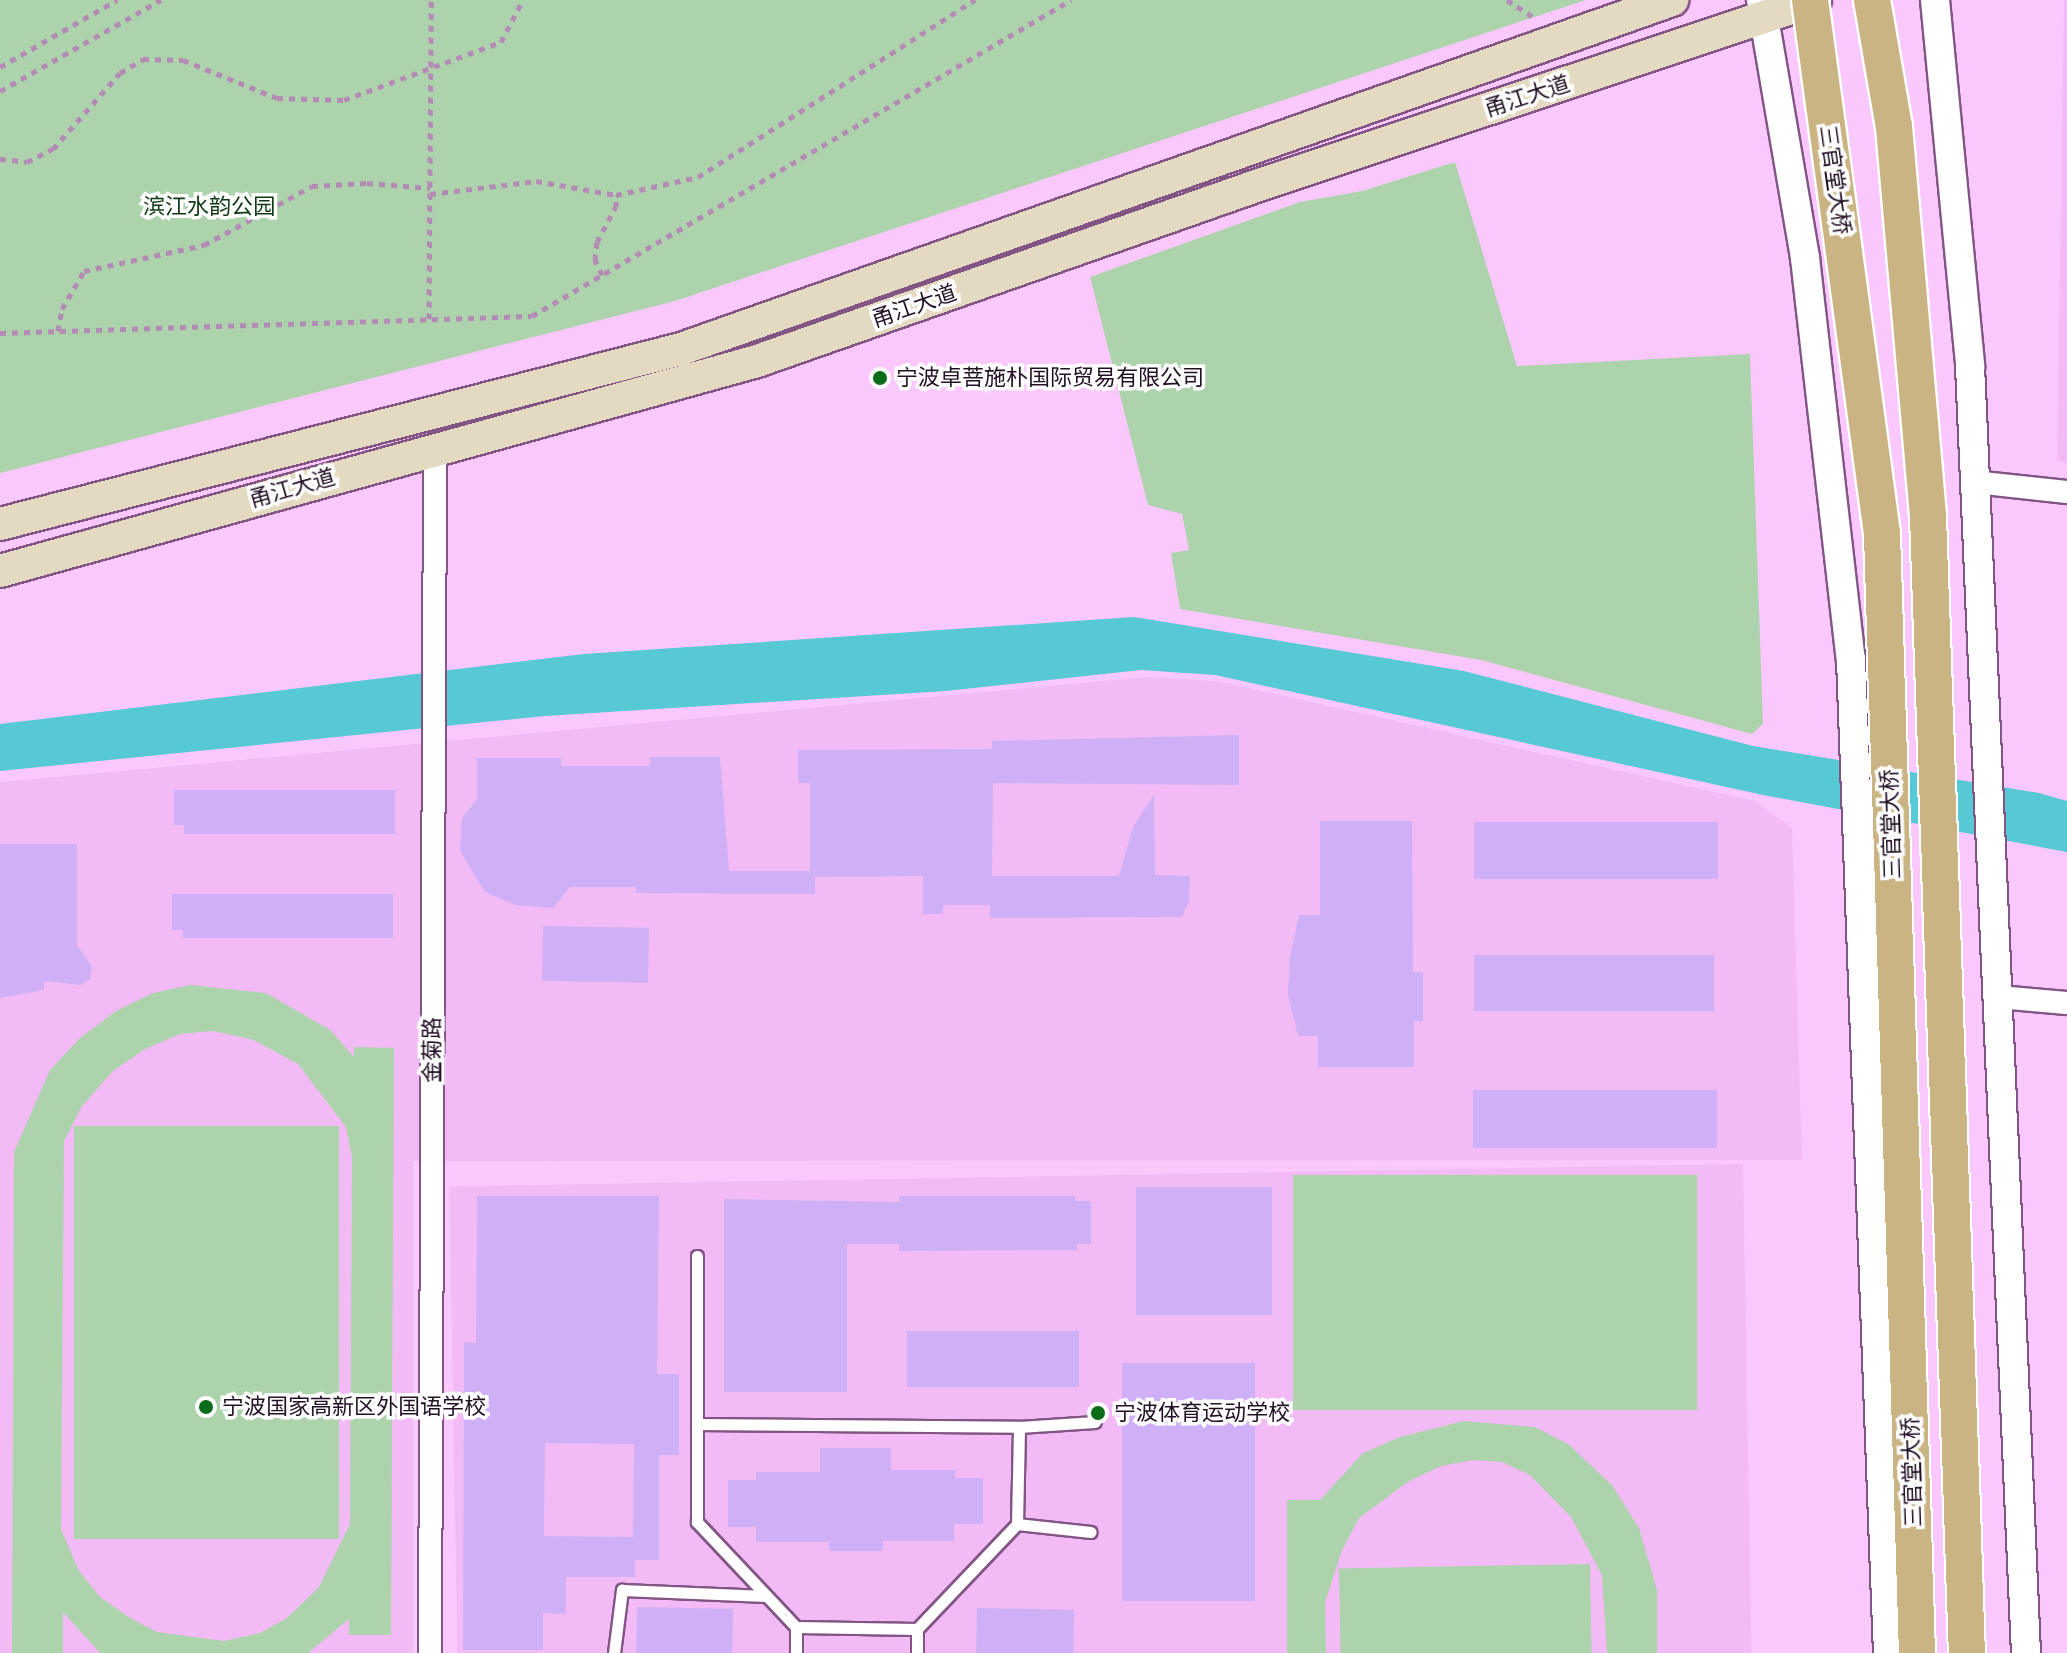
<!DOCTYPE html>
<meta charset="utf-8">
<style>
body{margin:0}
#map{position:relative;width:2067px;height:1653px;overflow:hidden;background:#fbc8fe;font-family:"PT Sans Narrow","Noto Sans SC",sans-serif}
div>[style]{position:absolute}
.built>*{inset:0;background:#f2bbf6;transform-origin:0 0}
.green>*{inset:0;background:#add3ac;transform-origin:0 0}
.water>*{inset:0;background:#56c9d4}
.building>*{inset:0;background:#cfb0f7;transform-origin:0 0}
.path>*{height:5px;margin-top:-2.5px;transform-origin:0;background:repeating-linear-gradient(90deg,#b38bb5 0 6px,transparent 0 12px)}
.roads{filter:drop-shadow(2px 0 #825585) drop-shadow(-2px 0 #825585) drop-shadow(0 2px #825585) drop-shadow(0 -2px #825585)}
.service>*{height:11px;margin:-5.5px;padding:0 5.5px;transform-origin:5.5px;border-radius:5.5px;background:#fff}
.minor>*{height:22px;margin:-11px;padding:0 11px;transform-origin:11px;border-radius:11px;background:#fff}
.tertiary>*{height:28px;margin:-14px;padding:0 14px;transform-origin:14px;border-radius:14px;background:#fff}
.secondary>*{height:32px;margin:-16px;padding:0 16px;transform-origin:16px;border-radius:16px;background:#e4dac2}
.bridges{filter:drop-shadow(2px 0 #fff) drop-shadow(-2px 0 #fff) drop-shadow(0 2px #fff) drop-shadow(0 -2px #fff)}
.primary-bridge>*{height:36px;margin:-18px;padding:0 18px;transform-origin:18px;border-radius:18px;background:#cab484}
.dots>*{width:22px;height:22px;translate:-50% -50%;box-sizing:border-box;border:4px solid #fdfdfd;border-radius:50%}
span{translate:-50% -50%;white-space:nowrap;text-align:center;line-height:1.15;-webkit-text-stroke:7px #fdfdfd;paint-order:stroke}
.street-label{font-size:22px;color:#221024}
.park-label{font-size:22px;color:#0f3912}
.poi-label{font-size:22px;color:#221024}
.left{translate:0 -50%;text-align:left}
</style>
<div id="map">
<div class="built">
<i style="clip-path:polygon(2064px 0,2067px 0,2067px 463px,2057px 460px)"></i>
<i style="clip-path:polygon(1148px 677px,1217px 681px,1755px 801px,1792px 828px,1802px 1160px,413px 1161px,413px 1653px,0 1653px,0 782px)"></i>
<i style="left:1743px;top:1164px;width:489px;height:1294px;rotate:89deg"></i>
</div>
<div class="green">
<i style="clip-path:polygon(0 0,1586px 0,675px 301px,0 473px)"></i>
<i style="clip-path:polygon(1455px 162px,1517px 366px,1750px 354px,1763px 724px,1752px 734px,1481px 660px,1180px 609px,1171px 553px,1189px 550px,1182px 514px,1148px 505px,1090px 277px,1300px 202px,1362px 191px)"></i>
<i style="clip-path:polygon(evenodd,191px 985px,266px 993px,330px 1030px,354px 1057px,354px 1047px,394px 1048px,391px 1635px,349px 1635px,349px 1619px,308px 1653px,100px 1653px,63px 1612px,63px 1653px,12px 1653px,14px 1152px,50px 1070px,80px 1038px,116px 1011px,153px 993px,191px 985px,214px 1031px,254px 1040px,298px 1064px,346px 1127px,352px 1157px,350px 1524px,319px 1587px,287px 1618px,260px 1633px,224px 1641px,157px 1632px,130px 1618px,100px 1597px,79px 1571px,61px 1529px,64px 1141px,82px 1106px,113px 1071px,145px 1049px,180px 1034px,214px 1031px)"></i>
<i style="left:74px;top:1126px;width:265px;height:413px"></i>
<i style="left:1697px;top:1175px;width:235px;height:404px;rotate:90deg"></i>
<i style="clip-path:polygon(1464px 1421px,1535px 1427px,1568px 1444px,1612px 1485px,1639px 1528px,1657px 1590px,1657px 1653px,1607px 1653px,1602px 1575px,1571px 1517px,1530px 1475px,1502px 1462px,1473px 1460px,1441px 1466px,1409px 1481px,1359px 1518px,1342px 1550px,1325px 1602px,1326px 1653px,1287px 1653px,1287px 1500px,1320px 1500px,1363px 1453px,1400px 1437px)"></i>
<i style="left:1590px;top:1564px;width:89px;height:251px;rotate:89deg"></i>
</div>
<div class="water">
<i style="clip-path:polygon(1134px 617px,1464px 671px,1753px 746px,2039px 793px,2067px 801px,2067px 852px,1763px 795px,1215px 675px,1141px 670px,946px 691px,545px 716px,0 771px,0 724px,584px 654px)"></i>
</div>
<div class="building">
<i style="clip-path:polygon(1239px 735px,1239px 785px,993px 783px,992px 876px,1119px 876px,1133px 827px,1154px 795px,1155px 875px,1190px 876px,1189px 901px,1182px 917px,990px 918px,990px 905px,943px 905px,943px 914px,923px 914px,923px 876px,815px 877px,815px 894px,636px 893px,636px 887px,570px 887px,553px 908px,515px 905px,485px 892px,460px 851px,462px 818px,477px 799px,477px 758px,561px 758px,561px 766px,650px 766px,650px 757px,720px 757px,729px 871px,810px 871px,810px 783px,798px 783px,798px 750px,992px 749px,992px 741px)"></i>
<i style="clip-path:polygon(174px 790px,395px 790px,395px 834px,184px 834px,184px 825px,174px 825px)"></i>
<i style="clip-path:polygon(1320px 821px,1412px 821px,1413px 972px,1423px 972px,1423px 1021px,1414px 1021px,1414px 1067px,1318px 1067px,1318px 1036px,1298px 1036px,1288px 994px,1290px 957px,1299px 915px,1320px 915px)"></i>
<i style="left:1474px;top:822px;width:244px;height:57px"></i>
<i style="clip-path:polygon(0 844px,77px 844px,77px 945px,92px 967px,90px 979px,81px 985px,44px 981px,44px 990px,0 998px)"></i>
<i style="clip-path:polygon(172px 894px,393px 894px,393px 938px,183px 938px,183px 930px,172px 930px)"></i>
<i style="left:543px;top:926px;width:106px;height:55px;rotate:1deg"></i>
<i style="left:1474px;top:955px;width:240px;height:56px"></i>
<i style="left:1473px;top:1090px;width:244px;height:58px"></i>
<i style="left:1136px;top:1187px;width:136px;height:128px"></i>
<i style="clip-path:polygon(evenodd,477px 1196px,659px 1196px,657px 1374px,679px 1374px,679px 1455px,659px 1455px,659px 1560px,635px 1560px,635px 1577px,566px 1577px,566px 1614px,543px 1613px,543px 1650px,463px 1650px,464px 1342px,476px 1343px,477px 1196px,545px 1443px,634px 1444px,633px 1537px,544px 1536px,545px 1443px)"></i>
<i style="clip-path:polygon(899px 1196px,1075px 1196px,1075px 1201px,1091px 1201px,1091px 1244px,1077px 1244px,1077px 1250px,899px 1251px,899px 1244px,847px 1244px,847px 1392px,724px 1392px,724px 1199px,899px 1202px)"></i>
<i style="left:907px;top:1331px;width:172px;height:56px"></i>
<i style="left:1122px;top:1363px;width:133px;height:238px"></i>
<i style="clip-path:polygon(820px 1448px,891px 1448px,891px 1470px,955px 1470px,955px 1478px,983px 1478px,983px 1524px,954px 1524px,954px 1541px,883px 1541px,883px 1551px,829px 1551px,829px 1542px,756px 1542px,756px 1527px,728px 1527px,728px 1480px,756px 1480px,756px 1472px,820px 1472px)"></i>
<i style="left:637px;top:1607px;width:96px;height:46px;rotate:1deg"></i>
<i style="left:977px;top:1608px;width:97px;height:45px;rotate:1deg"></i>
</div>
<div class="path">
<i style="left:1507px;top:0;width:35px;rotate:33deg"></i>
<i style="left:0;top:67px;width:135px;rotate:-29.8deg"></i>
<i style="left:0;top:91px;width:185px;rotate:-29.5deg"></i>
<i style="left:0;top:159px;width:27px;rotate:6deg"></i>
<i style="left:27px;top:162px;width:29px;rotate:-27deg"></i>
<i style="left:53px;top:149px;width:101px;rotate:-48.6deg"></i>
<i style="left:120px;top:73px;width:27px;rotate:-31deg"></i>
<i style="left:143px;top:59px;width:40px;rotate:1.4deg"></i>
<i style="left:183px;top:60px;width:101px;rotate:22deg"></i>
<i style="left:277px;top:98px;width:67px;rotate:1.7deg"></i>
<i style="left:344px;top:100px;width:167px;rotate:-20.3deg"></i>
<i style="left:501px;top:42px;width:47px;rotate:-62.4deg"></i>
<i style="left:430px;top:194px;width:107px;rotate:-7deg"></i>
<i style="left:536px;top:181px;width:81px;rotate:9.9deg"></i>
<i style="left:616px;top:195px;width:84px;rotate:-12.4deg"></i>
<i style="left:698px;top:177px;width:329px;rotate:-32.6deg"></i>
<i style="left:602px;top:275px;width:17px;rotate:-115deg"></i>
<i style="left:595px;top:260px;width:18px;rotate:-84deg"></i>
<i style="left:597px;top:242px;width:40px;rotate:-62deg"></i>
<i style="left:616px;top:207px;width:12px;rotate:-90deg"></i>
<i style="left:429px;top:319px;width:319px;rotate:-89.6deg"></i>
<i style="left:58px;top:331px;width:22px;rotate:-80deg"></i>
<i style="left:62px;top:309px;width:44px;rotate:-59.9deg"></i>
<i style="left:84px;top:271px;width:123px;rotate:-12.2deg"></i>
<i style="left:204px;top:245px;width:123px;rotate:-28.6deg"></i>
<i style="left:312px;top:186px;width:55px;rotate:-3.1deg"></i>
<i style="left:367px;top:183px;width:63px;rotate:4.5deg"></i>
<i style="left:0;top:333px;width:532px;rotate:-1.83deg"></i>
<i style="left:532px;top:316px;width:625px;rotate:-30.38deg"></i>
</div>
<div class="roads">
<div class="service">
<i style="left:697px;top:1256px;width:266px;rotate:90deg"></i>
<i style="left:697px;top:1522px;width:144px;rotate:46.7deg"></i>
<i style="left:697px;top:1424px;width:322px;rotate:0.5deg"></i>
<i style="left:1019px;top:1427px;width:76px;rotate:-3.8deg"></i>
<i style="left:1017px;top:1524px;width:74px;rotate:6.2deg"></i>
<i style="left:917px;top:1629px;width:145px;rotate:-46.4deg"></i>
<i style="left:1017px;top:1524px;width:97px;rotate:-88.8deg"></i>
<i style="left:614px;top:1653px;width:64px;rotate:-82.8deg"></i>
<i style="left:622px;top:1590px;width:144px;rotate:2.4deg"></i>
<i style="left:796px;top:1653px;width:26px;rotate:-90deg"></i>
<i style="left:796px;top:1627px;width:121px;rotate:0.9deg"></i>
<i style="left:917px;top:1629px;width:24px;rotate:90deg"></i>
</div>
<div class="minor">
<i style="left:1975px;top:482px;width:93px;rotate:6.2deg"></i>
<i style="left:1998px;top:997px;width:69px;rotate:5deg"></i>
<i style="left:430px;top:1653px;width:1205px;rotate:-89.76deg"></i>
</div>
<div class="tertiary">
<i style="left:1761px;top:0;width:262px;rotate:80.3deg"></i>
<i style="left:1805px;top:258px;width:404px;rotate:83.5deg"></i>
<i style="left:1851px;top:659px;width:995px;rotate:87.87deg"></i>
<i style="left:1935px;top:0;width:368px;rotate:84.5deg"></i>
<i style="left:1970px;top:366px;width:1288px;rotate:87.51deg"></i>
</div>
<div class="secondary">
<i style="left:0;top:524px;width:703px;rotate:-14.41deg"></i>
<i style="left:681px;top:349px;width:1051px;rotate:-19.4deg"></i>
<i style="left:0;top:571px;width:786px;rotate:-15.5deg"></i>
<i style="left:757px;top:361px;width:532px;rotate:-19.32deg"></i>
<i style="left:1259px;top:185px;width:586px;rotate:-18.4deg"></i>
</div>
</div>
<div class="bridges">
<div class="primary-bridge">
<i style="left:1810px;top:0;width:539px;rotate:82.32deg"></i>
<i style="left:1882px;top:534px;width:1120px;rotate:88.21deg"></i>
<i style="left:1872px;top:0;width:129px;rotate:80.2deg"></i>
<i style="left:1894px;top:127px;width:390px;rotate:85deg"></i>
<i style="left:1928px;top:516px;width:1138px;rotate:88.04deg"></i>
</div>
</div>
<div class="dots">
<i style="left:880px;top:378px;background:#0b6d1a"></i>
<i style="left:206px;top:1407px;background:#0b6d1a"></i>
<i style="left:1098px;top:1413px;background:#0b6d1a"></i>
</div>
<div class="street-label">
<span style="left:1527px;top:96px;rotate:-18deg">甬江大道</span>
<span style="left:1835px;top:180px;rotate:82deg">三官堂大桥</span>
<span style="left:914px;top:306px;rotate:-19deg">甬江大道</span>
<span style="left:292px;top:488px;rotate:-16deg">甬江大道</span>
<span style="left:1891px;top:824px;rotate:-92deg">三官堂大桥</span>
<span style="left:432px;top:1050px;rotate:-90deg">金菊路</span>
<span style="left:1912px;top:1472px;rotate:-92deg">三官堂大桥</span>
</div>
<div class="park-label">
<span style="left:209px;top:207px">滨江水韵公园</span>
</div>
<div class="poi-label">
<span class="left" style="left:896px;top:378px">宁波卓菩施朴国际贸易有限公司</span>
<span class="left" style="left:222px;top:1407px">宁波国家高新区外国语学校</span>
<span class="left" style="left:1114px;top:1413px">宁波体育运动学校</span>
</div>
</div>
